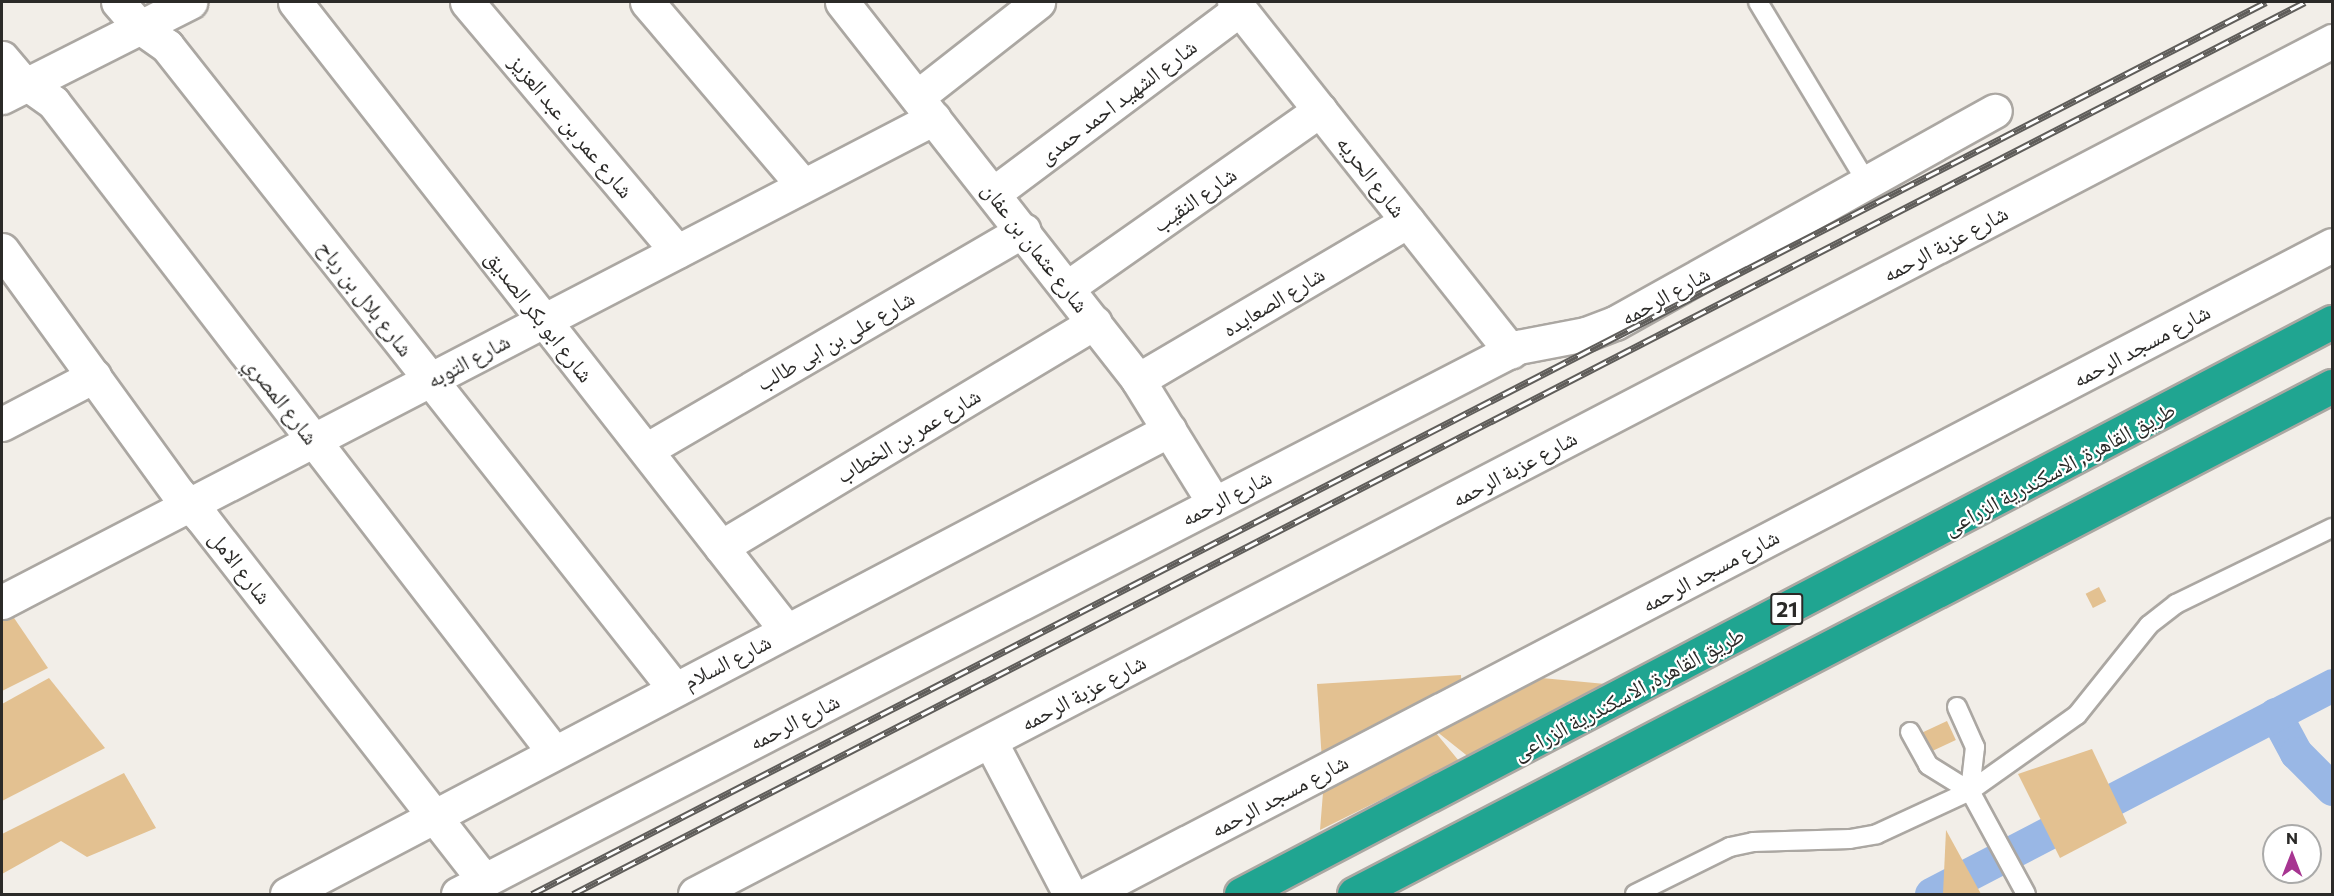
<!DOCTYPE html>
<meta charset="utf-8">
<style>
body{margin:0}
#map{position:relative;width:2334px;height:896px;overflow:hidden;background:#f2eee8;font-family:Commissioner,"Noto Naskh Arabic",sans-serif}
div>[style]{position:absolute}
.canal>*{height:33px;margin:-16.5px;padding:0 16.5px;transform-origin:16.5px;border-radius:16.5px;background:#99b7e5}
.building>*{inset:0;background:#e3c191;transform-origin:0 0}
.roads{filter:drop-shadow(2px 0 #aba7a2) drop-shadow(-2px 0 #aba7a2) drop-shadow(0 2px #aba7a2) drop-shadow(0 -2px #aba7a2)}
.lane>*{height:18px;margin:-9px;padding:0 9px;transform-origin:9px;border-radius:9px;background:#fff}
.street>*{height:33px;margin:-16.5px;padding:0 16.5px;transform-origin:16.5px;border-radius:16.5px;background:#fff}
.highway>*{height:33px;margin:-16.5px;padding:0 16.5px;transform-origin:16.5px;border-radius:16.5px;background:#20a591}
.rail>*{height:7px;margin-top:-3.5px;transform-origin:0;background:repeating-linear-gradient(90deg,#fff 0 14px,#5f5d5a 0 28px);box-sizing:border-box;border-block:2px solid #5f5d5a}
span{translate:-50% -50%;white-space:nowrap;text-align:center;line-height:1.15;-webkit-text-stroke:4.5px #fff;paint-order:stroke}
.shield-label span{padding:2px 4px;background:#fff;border:2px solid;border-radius:4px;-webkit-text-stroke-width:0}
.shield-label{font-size:21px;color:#2b2a28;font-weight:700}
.street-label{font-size:22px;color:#2b2a28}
.frame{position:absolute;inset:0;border:3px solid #2b2a28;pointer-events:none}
.north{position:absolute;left:2262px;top:824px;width:60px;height:60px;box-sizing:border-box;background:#fff;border:2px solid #aaaaa9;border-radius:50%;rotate:0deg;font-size:16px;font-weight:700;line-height:24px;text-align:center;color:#2b2a28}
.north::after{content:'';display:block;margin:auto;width:21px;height:27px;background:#a73591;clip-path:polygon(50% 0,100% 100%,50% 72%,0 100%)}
</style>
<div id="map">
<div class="canal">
<i style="left:2275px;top:714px;width:44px;rotate:61.7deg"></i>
<i style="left:2296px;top:753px;width:51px;rotate:45deg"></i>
<i style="left:1931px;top:894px;width:452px;rotate:-27.5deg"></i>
</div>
<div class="building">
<i style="left:2099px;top:587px;width:16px;height:15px;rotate:63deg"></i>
<i style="clip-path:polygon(10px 612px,48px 668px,2px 691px,2px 616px)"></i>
<i style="clip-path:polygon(1461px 675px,1462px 699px,1322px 761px,1317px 684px)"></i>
<i style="clip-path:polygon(1531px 677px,1616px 685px,1470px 758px,1431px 727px,1459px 761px,1320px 830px,1324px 780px,1431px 727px)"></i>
<i style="clip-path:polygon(49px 678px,105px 748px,2px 801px,2px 704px)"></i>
<i style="left:1947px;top:721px;width:21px;height:29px;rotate:65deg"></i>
<i style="clip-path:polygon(2092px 749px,2127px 823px,2060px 858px,2018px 774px)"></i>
<i style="clip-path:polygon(124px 773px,156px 828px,87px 857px,61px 841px,2px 874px,2px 834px)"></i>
<i style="clip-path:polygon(1946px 830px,1981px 894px,1943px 894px)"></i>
</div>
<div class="roads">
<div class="lane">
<i style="left:1758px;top:2px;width:211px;rotate:58.9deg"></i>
<i style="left:1957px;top:707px;width:44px;rotate:65.8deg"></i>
<i style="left:1975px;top:747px;width:44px;rotate:96.5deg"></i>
<i style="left:1910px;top:732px;width:38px;rotate:61deg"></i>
<i style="left:1928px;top:765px;width:49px;rotate:31.8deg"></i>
<i style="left:1970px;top:791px;width:117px;rotate:61.5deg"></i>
<i style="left:1635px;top:894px;width:106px;rotate:-26.3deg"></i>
<i style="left:1730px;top:847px;width:24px;rotate:-12deg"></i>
<i style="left:1753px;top:842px;width:97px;rotate:-1.8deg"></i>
<i style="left:1850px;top:839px;width:27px;rotate:-10deg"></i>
<i style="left:1877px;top:834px;width:102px;rotate:-24.8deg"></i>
<i style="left:1970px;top:791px;width:131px;rotate:-35.4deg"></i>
<i style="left:2077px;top:715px;width:115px;rotate:-51.3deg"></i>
<i style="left:2149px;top:625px;width:34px;rotate:-38deg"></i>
<i style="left:2176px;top:604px;width:174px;rotate:-26deg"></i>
</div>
<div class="street">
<i style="left:118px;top:2px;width:33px;rotate:49deg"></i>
<i style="left:140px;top:27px;width:33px;rotate:35deg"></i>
<i style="left:167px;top:46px;width:818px;rotate:51.7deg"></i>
<i style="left:295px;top:2px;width:797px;rotate:51.98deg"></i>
<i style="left:467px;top:2px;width:326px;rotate:49.9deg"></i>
<i style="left:647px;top:2px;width:240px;rotate:49.6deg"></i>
<i style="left:842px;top:2px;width:480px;rotate:51.9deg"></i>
<i style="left:1138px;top:380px;width:145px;rotate:58.3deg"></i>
<i style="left:1234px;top:2px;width:446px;rotate:51.6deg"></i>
<i style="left:2px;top:58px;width:26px;rotate:50deg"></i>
<i style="left:19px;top:78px;width:42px;rotate:35.2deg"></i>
<i style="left:53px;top:102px;width:819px;rotate:52.39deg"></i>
<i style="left:2px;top:97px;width:211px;rotate:-26.8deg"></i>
<i style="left:917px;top:97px;width:154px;rotate:-38.1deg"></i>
<i style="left:994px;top:193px;width:307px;rotate:-36.8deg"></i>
<i style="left:2px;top:250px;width:300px;rotate:54.1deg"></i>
<i style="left:178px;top:493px;width:35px;rotate:46deg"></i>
<i style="left:202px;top:518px;width:460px;rotate:52.1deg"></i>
<i style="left:1068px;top:287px;width:308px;rotate:-35.1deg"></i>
<i style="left:1138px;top:380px;width:313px;rotate:-30.5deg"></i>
<i style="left:2px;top:424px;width:104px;rotate:-27.6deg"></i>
<i style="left:646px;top:450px;width:437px;rotate:-30.2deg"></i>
<i style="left:721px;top:547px;width:436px;rotate:-31deg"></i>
<i style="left:2px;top:602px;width:1050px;rotate:-27.44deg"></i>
<i style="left:990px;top:741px;width:173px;rotate:62.4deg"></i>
<i style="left:287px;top:894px;width:997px;rotate:-27.75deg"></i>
<i style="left:458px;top:894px;width:1193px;rotate:-27.3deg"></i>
<i style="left:1518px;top:347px;width:69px;rotate:-10.8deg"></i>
<i style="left:1586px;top:334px;width:31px;rotate:-21deg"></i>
<i style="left:1615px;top:323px;width:435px;rotate:-29.2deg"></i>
<i style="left:695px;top:894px;width:1846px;rotate:-27.52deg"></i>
<i style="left:1088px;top:894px;width:1403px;rotate:-27.55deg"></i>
</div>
<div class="highway">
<i style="left:1241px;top:894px;width:1232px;rotate:-27.67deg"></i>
<i style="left:1354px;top:894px;width:1102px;rotate:-27.45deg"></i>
</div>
</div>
<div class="rail">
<i style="left:532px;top:894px;width:1950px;rotate:-27.22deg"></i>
<i style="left:573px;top:894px;width:1948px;rotate:-27.25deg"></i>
</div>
<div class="shield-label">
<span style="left:1787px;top:609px">21</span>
</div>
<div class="street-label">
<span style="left:1117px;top:101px;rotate:-37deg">شارع الشهيد احمد حمدى</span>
<span style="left:572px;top:126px;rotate:50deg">شارع عمر بن عبد العزيز</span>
<span style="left:1372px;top:176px;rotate:52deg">شارع الحريه</span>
<span style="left:1194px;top:199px;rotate:-35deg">شارع النقيب</span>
<span style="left:1945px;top:243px;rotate:-28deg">شارع عزبة الرحمه</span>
<span style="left:1036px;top:247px;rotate:52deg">شارع عثمان بن عفان</span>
<span style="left:1665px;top:295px;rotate:-29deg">شارع الرحمه</span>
<span style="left:366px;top:298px;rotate:52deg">شارع بلال بن رباح</span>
<span style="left:1273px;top:301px;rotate:-31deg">شارع الصعايده</span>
<span style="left:540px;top:316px;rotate:52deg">شارع ابو بكر الصديق</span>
<span style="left:835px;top:340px;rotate:-30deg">شارع على بن ابى طالب</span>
<span style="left:2141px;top:345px;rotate:-28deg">شارع مسجد الرحمه</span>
<span style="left:468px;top:360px;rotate:-28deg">شارع التوبه</span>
<span style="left:282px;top:400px;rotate:52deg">شارع المصري</span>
<span style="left:908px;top:435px;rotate:-31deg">شارع عمر بن الخطاب</span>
<span style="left:1514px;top:468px;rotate:-28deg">شارع عزبة الرحمه</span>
<span style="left:2059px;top:468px;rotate:-28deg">طريق القاهرة, الاسكندرية الزراعى</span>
<span style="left:1226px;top:497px;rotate:-27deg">شارع الرحمه</span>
<span style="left:241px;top:567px;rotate:52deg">شارع الامل</span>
<span style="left:1710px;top:570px;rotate:-28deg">شارع مسجد الرحمه</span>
<span style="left:727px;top:661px;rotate:-27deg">شارع السلام</span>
<span style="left:1083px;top:692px;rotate:-28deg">شارع عزبة الرحمه</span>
<span style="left:1628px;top:693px;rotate:-28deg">طريق القاهرة, الاسكندرية الزراعى</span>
<span style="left:794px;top:721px;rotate:-27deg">شارع الرحمه</span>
<span style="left:1279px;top:795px;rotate:-28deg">شارع مسجد الرحمه</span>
</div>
<div class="frame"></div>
<div class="north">N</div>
</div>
